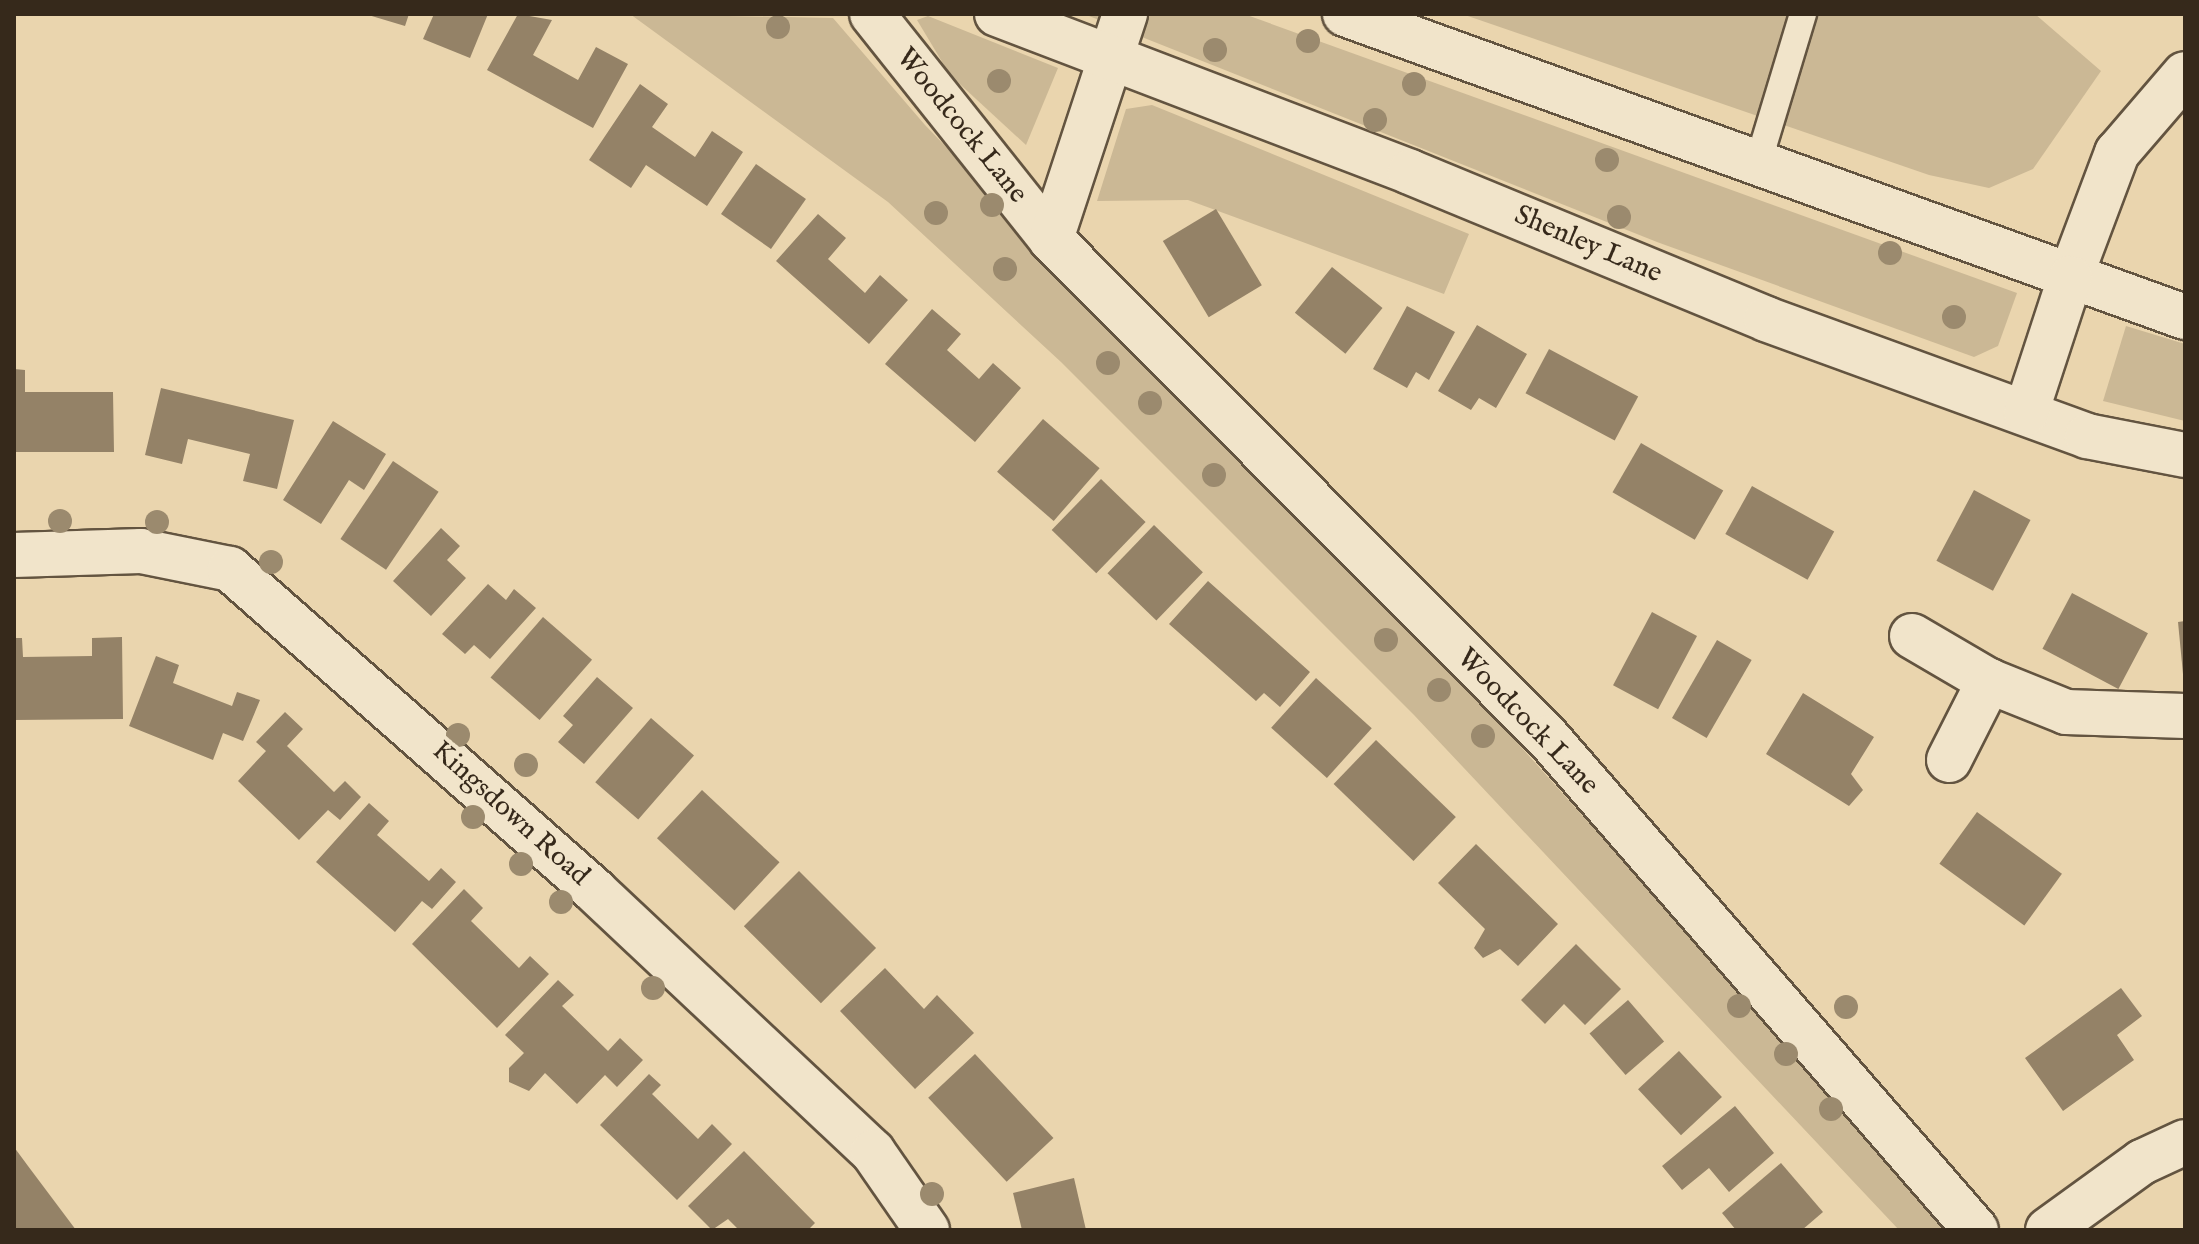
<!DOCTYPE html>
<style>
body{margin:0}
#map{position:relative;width:2199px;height:1244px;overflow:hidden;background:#ead5ae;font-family:"IM FELL English",serif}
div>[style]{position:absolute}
.green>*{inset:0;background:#cbb895}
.building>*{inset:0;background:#948267;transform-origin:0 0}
.roads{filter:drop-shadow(2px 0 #635440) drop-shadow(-2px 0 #635440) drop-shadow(0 2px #635440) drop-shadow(0 -2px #635440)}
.service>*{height:26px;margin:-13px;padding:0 13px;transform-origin:13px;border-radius:13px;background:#f1e4ca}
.minor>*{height:44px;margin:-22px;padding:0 22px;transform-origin:22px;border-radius:22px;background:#f1e4ca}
.tertiary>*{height:44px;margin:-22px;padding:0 22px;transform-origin:22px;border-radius:22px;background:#f1e4ca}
.secondary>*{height:44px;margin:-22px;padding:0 22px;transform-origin:22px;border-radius:22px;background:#f1e4ca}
.trees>*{width:24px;height:24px;margin:-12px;border-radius:50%;background:#9b8a6e}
span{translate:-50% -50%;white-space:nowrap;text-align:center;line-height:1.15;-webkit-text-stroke:8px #f1e4ca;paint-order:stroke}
.street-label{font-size:28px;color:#36291b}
.frame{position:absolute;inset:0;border:16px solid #36291b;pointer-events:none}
</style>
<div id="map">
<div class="green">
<i style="clip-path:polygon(630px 14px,833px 18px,925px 125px,1497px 720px,1953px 1230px,1899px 1230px,1414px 715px,1061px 362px,888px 202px)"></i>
<i style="clip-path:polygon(1084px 14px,1244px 14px,2017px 293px,1998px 346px,1974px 357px,1657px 242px)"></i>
<i style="clip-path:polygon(1462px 14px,2035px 14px,2101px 71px,2033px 169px,1989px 188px,1929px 175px)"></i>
<i style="clip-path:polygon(928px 16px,1058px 68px,1026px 145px,950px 75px,917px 20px)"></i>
<i style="clip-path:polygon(1152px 105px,1469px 234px,1444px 294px,1188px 200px,1097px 201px,1126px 109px)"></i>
<i style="clip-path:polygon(2126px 326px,2185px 344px,2185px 421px,2103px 401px)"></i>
</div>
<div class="building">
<i style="clip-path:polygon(365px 14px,409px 14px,405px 26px)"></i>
<i style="clip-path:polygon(434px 14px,488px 14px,470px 58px,423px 39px)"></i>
<i style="clip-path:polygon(518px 14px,552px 20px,533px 55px,578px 80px,596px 47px,628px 64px,593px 128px,487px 70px)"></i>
<i style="clip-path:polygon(640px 84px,668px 104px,652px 127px,695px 157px,712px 131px,743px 152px,707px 206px,646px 165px,631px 188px,589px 160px)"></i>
<i style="left:756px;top:164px;width:61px;height:61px;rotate:35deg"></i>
<i style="left:1216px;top:209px;width:89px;height:62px;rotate:59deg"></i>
<i style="clip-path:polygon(818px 214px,846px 238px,828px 259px,865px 293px,880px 275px,908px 300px,869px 344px,776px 261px)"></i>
<i style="left:1332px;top:267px;width:65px;height:59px;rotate:39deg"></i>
<i style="clip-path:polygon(1407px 306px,1455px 332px,1429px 380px,1416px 372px,1407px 388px,1373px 369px)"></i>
<i style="clip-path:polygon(932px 309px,961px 334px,947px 350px,979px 379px,993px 363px,1021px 388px,975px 442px,885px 364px)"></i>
<i style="clip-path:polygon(1477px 325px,1527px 354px,1496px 408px,1479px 398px,1471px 410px,1438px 391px)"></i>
<i style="left:1549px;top:349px;width:101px;height:50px;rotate:28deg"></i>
<i style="clip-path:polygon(14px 369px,25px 370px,25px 392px,113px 392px,114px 452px,14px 452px)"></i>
<i style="clip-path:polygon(161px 388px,294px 420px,277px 489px,243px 481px,250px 454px,188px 439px,182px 464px,145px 455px)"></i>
<i style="left:1043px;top:419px;width:75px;height:70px;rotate:41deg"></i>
<i style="clip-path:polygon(333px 421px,386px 454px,364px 490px,349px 480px,321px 524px,283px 500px)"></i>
<i style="left:1641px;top:443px;width:95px;height:57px;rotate:30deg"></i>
<i style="left:393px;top:461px;width:55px;height:94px;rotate:34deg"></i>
<i style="left:1101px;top:479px;width:62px;height:71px;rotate:44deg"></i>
<i style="left:1752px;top:486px;width:94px;height:55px;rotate:29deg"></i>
<i style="left:1974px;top:490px;width:64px;height:80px;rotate:28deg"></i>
<i style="left:1154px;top:525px;width:68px;height:67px;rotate:44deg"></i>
<i style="clip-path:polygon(441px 528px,460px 546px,447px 560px,466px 578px,431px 616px,393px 581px)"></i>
<i style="clip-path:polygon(1208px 581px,1310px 672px,1280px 707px,1264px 693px,1256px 701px,1169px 624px)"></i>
<i style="clip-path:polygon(488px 584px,506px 600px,514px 589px,536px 608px,490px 659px,474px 645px,465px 654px,442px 634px)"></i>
<i style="left:2072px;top:593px;width:86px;height:63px;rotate:28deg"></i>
<i style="left:1652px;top:612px;width:51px;height:83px;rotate:28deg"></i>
<i style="left:543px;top:617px;width:65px;height:80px;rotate:41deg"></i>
<i style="clip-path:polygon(2185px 621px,2185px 674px,2183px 674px,2178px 622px)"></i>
<i style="clip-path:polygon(122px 637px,123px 719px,14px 720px,14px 638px,22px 638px,23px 657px,92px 656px,92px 638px)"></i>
<i style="left:1717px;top:640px;width:40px;height:90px;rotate:30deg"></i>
<i style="clip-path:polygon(156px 656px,179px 665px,173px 683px,232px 706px,237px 692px,260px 700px,243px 741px,223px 733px,213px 760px,129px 726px)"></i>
<i style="clip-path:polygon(597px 677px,633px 708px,584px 764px,558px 742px,573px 725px,563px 716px)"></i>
<i style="left:1316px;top:678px;width:75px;height:67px;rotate:42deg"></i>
<i style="clip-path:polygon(1803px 693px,1874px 737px,1851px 774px,1863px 790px,1849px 806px,1766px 754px)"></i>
<i style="clip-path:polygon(285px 712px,303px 729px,287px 746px,334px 792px,345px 781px,361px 797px,340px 820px,328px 810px,299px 840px,238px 781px,266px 751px,256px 742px)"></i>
<i style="left:651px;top:718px;width:57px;height:85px;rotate:41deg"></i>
<i style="left:1376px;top:740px;width:111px;height:61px;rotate:44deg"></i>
<i style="left:702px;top:790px;width:106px;height:66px;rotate:43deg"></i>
<i style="clip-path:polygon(369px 803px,389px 821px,377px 835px,429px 881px,441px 868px,456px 882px,432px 909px,422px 901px,395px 932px,316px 862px)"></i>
<i style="left:1977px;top:812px;width:105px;height:64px;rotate:36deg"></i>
<i style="clip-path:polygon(1476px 844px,1558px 924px,1518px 966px,1500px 949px,1483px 958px,1474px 948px,1485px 929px,1438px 883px)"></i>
<i style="left:799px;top:871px;width:109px;height:78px;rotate:45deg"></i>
<i style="clip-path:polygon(464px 889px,483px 908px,471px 921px,519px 968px,530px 956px,549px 974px,497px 1028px,412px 944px)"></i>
<i style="clip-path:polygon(1576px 944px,1621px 989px,1585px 1025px,1564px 1004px,1545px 1024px,1521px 1000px)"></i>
<i style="clip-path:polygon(885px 968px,924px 1009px,937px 995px,974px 1033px,915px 1089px,840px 1011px)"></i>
<i style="clip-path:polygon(558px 980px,574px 995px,562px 1006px,608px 1051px,620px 1038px,643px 1060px,617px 1087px,605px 1075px,577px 1104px,545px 1073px,529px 1091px,509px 1082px,509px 1068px,524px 1053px,505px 1035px)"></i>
<i style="clip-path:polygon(2121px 988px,2142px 1016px,2117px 1035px,2134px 1060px,2063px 1111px,2025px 1058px)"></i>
<i style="left:1628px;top:1000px;width:55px;height:51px;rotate:49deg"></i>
<i style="left:1679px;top:1051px;width:63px;height:56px;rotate:47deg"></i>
<i style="left:975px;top:1054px;width:115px;height:64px;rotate:47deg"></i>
<i style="clip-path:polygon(649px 1074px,661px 1085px,652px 1094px,698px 1139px,712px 1124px,732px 1144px,677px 1200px,600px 1125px)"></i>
<i style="clip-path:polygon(1735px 1106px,1774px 1153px,1729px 1192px,1709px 1168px,1682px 1190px,1662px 1166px)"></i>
<i style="clip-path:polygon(14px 1147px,28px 1166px,76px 1230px,14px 1230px)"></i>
<i style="clip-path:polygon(744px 1151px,815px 1223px,808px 1230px,739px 1230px,728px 1219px,712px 1230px,688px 1206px)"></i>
<i style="clip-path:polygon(1781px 1163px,1823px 1212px,1802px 1230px,1736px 1230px,1722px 1213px)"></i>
<i style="clip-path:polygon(1074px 1178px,1086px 1230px,1022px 1230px,1013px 1193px)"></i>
</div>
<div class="roads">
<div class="service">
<i style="left:1758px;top:163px;width:156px;rotate:-73.2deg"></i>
</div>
<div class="minor">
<i style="left:2070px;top:278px;width:134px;rotate:-69.4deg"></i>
<i style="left:2117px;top:153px;width:104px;rotate:-49.3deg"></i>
<i style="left:14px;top:555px;width:127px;rotate:-1.8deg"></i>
<i style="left:141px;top:551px;width:91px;rotate:11.4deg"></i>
<i style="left:230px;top:569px;width:487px;rotate:41.4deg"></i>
<i style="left:595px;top:891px;width:381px;rotate:43.2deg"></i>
<i style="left:873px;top:1152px;width:95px;rotate:55.3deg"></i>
<i style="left:1912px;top:636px;width:89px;rotate:30.3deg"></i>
<i style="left:1989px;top:681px;width:83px;rotate:21.9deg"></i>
<i style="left:2066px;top:712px;width:119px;rotate:1.9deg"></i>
<i style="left:1949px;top:760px;width:89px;rotate:-63.1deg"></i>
<i style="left:2048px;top:1230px;width:116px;rotate:-35.9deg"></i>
<i style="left:2142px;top:1162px;width:47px;rotate:-24.9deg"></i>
</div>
<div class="tertiary">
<i style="left:872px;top:14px;width:288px;rotate:51.5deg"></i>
<i style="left:1051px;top:239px;width:704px;rotate:45.12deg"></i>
<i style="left:1548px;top:738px;width:652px;rotate:48.98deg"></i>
<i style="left:1051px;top:239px;width:237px;rotate:-71.8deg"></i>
</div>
<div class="secondary">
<i style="left:997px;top:14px;width:442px;rotate:20.9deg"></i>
<i style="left:1410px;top:172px;width:385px;rotate:22.4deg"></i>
<i style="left:1766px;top:319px;width:342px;rotate:20deg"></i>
<i style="left:2087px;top:436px;width:100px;rotate:11deg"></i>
<i style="left:1345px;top:14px;width:893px;rotate:19.84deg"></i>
<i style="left:2026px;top:413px;width:142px;rotate:-71.9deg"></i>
</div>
</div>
<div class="trees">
<i style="left:778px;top:27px"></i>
<i style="left:1308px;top:41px"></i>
<i style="left:1215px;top:50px"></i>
<i style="left:999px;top:81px"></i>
<i style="left:1414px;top:84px"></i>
<i style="left:1375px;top:120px"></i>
<i style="left:1607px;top:160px"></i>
<i style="left:992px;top:205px"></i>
<i style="left:936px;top:213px"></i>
<i style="left:1619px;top:217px"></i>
<i style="left:1890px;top:253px"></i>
<i style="left:1005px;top:269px"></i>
<i style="left:1954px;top:317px"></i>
<i style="left:1108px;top:363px"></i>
<i style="left:1150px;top:403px"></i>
<i style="left:1214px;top:475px"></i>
<i style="left:60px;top:521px"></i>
<i style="left:157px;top:522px"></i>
<i style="left:271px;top:562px"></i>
<i style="left:1386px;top:640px"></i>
<i style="left:1439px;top:690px"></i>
<i style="left:458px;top:735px"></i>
<i style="left:1483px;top:736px"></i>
<i style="left:526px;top:765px"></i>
<i style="left:473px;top:817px"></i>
<i style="left:521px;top:864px"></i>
<i style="left:561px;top:902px"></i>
<i style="left:653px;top:988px"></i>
<i style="left:1739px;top:1006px"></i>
<i style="left:1846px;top:1007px"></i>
<i style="left:1786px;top:1054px"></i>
<i style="left:1831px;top:1109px"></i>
<i style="left:932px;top:1194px"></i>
</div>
<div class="street-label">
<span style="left:961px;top:126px;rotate:51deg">Woodcock Lane</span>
<span style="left:1588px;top:245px;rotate:23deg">Shenley Lane</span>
<span style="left:1527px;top:722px;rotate:46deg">Woodcock Lane</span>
<span style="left:510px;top:814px;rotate:42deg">Kingsdown Road</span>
</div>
<div class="frame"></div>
</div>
